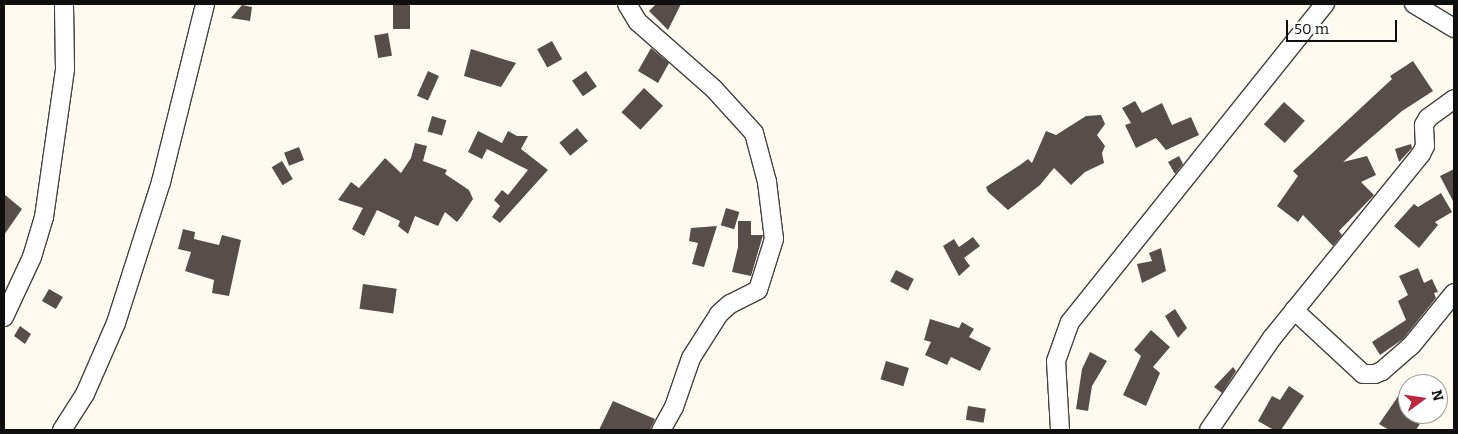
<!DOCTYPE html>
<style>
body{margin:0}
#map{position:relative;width:1458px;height:434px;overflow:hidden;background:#fffaf0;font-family:Bitter,serif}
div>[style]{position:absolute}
.building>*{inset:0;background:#574e4b;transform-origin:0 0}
.roads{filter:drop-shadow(1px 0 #424242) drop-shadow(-1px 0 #424242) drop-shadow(0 1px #424242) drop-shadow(0 -1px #424242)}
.street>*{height:18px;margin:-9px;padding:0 9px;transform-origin:9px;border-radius:9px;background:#fff}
span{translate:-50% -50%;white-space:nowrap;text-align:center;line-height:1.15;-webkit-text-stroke:5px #fff;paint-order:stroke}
.frame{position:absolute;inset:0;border:5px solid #0f0f0f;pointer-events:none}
.north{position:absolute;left:1398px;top:374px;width:50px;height:50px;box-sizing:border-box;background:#fff;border:1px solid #9f9f9f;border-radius:50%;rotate:76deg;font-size:14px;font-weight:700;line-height:20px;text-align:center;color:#0f0f0f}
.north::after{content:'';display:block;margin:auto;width:18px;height:22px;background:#be2742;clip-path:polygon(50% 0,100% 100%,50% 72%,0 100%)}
.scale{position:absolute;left:1286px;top:20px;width:111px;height:22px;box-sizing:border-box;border:2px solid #0f0f0f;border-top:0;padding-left:6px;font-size:15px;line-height:18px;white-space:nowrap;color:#0f0f0f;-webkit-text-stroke:4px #fff;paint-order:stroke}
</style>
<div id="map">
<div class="building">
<i style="left:393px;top:4px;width:17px;height:25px"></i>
<i style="clip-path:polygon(656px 4px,681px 4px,668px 30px,649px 11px)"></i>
<i style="clip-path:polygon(242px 5px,252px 7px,250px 21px,231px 18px)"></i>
<i style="left:388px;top:33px;width:23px;height:14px;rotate:80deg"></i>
<i style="left:552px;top:41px;width:21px;height:17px;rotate:61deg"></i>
<i style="clip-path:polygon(651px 48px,669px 63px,658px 83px,638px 71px)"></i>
<i style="clip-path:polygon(471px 49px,516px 63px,501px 87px,464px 76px)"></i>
<i style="clip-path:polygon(1413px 61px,1433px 91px,1402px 111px,1343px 162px,1367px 156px,1376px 175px,1361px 182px,1374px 195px,1339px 231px,1342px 235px,1333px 246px,1303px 215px,1298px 222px,1277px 206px,1298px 176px,1293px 171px,1392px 79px,1390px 76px)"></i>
<i style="left:428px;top:71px;width:12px;height:27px;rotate:24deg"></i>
<i style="left:586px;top:71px;width:19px;height:17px;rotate:55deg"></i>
<i style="left:644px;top:88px;width:26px;height:33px;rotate:43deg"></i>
<i style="clip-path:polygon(1135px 101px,1142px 113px,1162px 103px,1172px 125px,1191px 117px,1199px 135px,1166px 150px,1156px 138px,1136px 148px,1125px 125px,1131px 123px,1122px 108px)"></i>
<i style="left:1284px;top:102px;width:28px;height:30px;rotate:42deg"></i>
<i style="clip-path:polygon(1101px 115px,1105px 124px,1097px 135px,1105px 146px,1102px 153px,1104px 163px,1085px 172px,1071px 185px,1054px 168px,1040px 185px,1008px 210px,988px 192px,986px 187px,1020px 165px,1028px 159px,1032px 163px,1046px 131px,1056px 135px,1086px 116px)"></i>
<i style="left:432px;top:116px;width:15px;height:16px;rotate:16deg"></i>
<i style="left:577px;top:128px;width:17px;height:23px;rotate:50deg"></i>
<i style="clip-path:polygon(478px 131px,502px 143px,508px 131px,517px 136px,528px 136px,521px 149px,548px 170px,500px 223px,492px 217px,500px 206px,494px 200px,502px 190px,508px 195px,528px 170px,487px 149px,482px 159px,468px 152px)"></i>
<i style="clip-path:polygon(415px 143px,427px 146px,423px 161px,447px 170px,445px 174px,469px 190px,473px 199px,461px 217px,457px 222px,445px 212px,438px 226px,415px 216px,408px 234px,398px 226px,400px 221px,377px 210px,364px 236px,352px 229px,363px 208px,338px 200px,351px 182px,359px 188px,385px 158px,401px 173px,411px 158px)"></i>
<i style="clip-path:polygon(1411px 144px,1412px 148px,1399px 162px,1395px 149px)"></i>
<i style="left:299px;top:147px;width:14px;height:16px;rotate:69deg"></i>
<i style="clip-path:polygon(1179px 156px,1183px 164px,1175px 174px,1168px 162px)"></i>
<i style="left:282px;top:161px;width:21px;height:12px;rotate:59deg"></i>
<i style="clip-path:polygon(1454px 169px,1454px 203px,1440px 176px)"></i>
<i style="clip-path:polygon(1441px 193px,1452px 212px,1435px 222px,1438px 225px,1419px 248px,1394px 226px,1414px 204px,1418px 207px)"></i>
<i style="clip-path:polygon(4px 194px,22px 209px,4px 235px)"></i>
<i style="left:726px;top:208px;width:14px;height:18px;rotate:17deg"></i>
<i style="clip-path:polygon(738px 221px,751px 221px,751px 235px,763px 235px,751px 276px,732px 272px,738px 247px)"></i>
<i style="clip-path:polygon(717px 226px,704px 267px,692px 264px,698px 243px,689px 241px,691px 228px)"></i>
<i style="clip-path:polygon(183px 229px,195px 232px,194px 239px,219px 245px,222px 235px,241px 240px,229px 296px,212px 293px,214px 280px,185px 271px,191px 252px,178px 249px)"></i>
<i style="clip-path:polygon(973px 237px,980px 246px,964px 258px,970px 266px,959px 276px,943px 246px,954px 239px,959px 247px)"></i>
<i style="clip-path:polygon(1161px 248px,1166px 271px,1142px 283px,1137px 264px,1152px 261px,1149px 253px)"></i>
<i style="clip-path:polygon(1418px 268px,1424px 283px,1432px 279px,1438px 292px,1434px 293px,1436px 298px,1403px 339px,1380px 355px,1372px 342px,1406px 320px,1398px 301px,1408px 295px,1399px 276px)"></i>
<i style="left:896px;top:270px;width:20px;height:13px;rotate:27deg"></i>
<i style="left:363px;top:284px;width:34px;height:25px;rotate:8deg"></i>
<i style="left:49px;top:289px;width:16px;height:14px;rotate:30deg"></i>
<i style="clip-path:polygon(1175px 309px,1187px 328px,1178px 338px,1165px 316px)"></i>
<i style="clip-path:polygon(930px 319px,959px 328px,962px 322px,974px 329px,969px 337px,991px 348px,980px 371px,951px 357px,947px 365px,925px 355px,931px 342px,924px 340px)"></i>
<i style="clip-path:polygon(20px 326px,31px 334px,25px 344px,14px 336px)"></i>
<i style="clip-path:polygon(1151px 330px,1170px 347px,1153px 367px,1160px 373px,1146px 406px,1123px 395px,1141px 356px,1134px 350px)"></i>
<i style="clip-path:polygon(1090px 352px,1107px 361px,1092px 386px,1088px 411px,1076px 409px,1082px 369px)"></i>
<i style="left:886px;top:361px;width:24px;height:19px;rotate:17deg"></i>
<i style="clip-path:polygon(1233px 367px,1236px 371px,1222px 393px,1214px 387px)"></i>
<i style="clip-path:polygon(1408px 382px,1408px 414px,1426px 414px,1416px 430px,1389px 430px,1379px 424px)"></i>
<i style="clip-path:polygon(1289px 386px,1304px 396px,1281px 430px,1274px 430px,1258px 421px,1272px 396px,1280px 400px)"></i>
<i style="clip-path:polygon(613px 401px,655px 419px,650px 430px,599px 430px)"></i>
<i style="left:968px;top:406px;width:18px;height:14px;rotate:9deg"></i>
</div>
<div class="roads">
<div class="street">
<i style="left:627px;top:4px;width:21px;rotate:59deg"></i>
<i style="left:638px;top:22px;width:101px;rotate:41.4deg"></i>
<i style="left:714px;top:89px;width:59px;rotate:47.7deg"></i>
<i style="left:754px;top:133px;width:51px;rotate:75.1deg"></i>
<i style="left:767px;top:182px;width:57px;rotate:83deg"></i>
<i style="left:774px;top:239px;width:53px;rotate:107.4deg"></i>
<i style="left:758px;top:290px;width:31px;rotate:153deg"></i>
<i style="left:730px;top:304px;width:15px;rotate:138deg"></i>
<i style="left:719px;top:314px;width:52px;rotate:122.5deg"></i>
<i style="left:691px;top:358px;width:52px;rotate:109.1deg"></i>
<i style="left:674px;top:407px;width:26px;rotate:119deg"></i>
<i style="left:1414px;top:4px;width:47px;rotate:31deg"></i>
<i style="left:1294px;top:310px;width:94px;rotate:42.8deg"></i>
<i style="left:1363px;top:374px;width:12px"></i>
<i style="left:1375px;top:374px;width:8px;rotate:-23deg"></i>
<i style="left:1382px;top:371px;width:38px;rotate:-41deg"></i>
<i style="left:1411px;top:346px;width:68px;rotate:-50.9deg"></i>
<i style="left:4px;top:317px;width:66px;rotate:-65deg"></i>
<i style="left:32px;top:257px;width:42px;rotate:-73.3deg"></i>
<i style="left:44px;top:217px;width:149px;rotate:-81.9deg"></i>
<i style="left:65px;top:69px;width:65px;rotate:-90.9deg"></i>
<i style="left:62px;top:430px;width:43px;rotate:-57.4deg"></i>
<i style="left:85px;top:394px;width:77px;rotate:-66.4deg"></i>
<i style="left:116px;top:323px;width:148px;rotate:-72.3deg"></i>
<i style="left:161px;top:182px;width:183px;rotate:-76.1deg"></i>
<i style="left:1060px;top:430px;width:69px;rotate:-93.3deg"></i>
<i style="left:1056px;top:361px;width:41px;rotate:-70.3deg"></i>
<i style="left:1070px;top:322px;width:408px;rotate:-51.3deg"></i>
<i style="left:1209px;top:430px;width:112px;rotate:-55.6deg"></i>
<i style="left:1272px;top:338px;width:237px;rotate:-51deg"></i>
<i style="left:1421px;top:154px;width:9px;rotate:-63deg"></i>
<i style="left:1425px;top:146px;width:21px;rotate:-93deg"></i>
<i style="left:1424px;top:125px;width:8px;rotate:-60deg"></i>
<i style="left:1428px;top:118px;width:32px;rotate:-36deg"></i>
</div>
</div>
<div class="frame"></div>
<div class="north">N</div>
<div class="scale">50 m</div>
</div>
